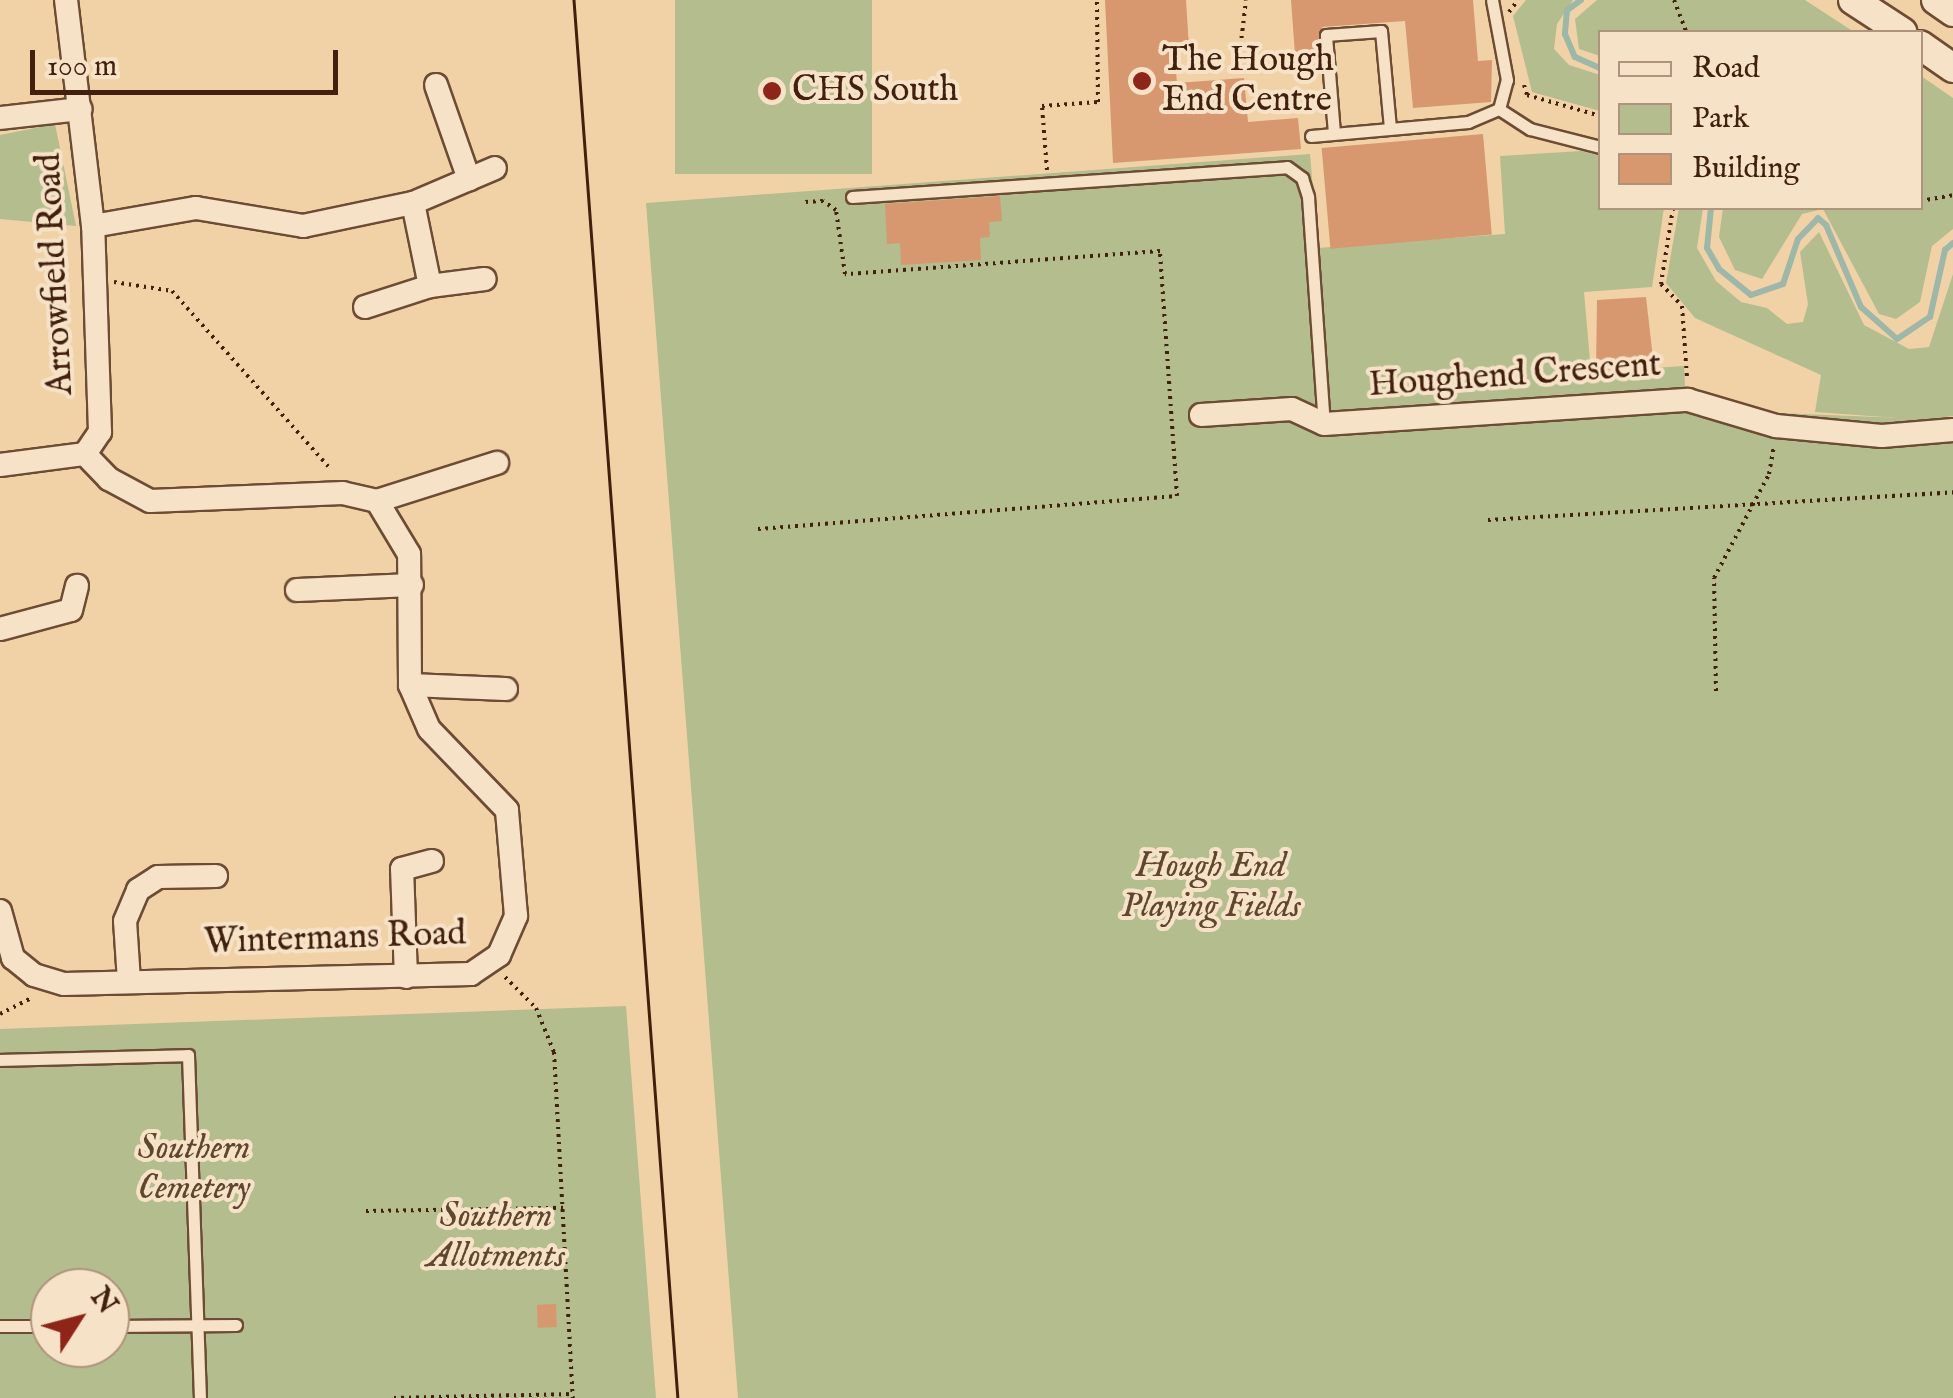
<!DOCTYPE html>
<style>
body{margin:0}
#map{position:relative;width:1953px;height:1398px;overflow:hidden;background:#f1d2a7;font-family:"IM FELL English",serif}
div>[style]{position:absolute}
.green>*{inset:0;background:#b3bd8d;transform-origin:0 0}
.stream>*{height:6px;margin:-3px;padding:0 3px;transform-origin:3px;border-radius:3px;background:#9bb8a8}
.building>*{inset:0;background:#d7986f;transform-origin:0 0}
.path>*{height:4px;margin-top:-2px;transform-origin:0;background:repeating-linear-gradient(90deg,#41200d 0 2.5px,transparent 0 7.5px)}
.roads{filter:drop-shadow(2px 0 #6d4c34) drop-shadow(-2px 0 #6d4c34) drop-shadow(0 2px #6d4c34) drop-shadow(0 -2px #6d4c34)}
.service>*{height:11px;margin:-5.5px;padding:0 5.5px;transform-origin:5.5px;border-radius:5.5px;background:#f6e2c6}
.minor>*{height:22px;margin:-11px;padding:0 11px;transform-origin:11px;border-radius:11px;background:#f6e2c6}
.tertiary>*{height:28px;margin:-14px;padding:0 14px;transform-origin:14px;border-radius:14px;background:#f6e2c6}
.tram>*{height:2.5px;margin:-1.25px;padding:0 1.25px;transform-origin:1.25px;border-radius:1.25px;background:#41200d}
.dots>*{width:28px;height:28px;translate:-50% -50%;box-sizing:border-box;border:5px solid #f6e2c6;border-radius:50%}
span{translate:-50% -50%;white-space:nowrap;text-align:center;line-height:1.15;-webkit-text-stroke:8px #f6e2c6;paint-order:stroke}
.poi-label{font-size:35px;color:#41200d}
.left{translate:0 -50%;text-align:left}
.street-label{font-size:35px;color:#41200d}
.park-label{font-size:35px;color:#5e472d;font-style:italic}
.legend{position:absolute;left:1598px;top:30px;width:325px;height:180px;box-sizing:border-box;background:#f6e2c6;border:2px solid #ae947c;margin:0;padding:12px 18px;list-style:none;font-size:30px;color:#41200d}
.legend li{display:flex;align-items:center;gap:20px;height:50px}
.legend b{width:50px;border:2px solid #ae947c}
.north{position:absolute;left:30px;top:1268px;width:100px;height:100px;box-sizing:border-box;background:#f6e2c6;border:2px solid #ae947c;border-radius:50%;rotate:54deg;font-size:28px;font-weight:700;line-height:40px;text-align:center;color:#41200d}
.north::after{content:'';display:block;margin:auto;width:35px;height:45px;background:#8f2418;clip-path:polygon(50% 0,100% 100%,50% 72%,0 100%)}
.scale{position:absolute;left:30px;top:50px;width:308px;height:45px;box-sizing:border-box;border:5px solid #41200d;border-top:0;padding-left:12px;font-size:30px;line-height:35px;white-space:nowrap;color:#41200d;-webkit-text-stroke:8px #f6e2c6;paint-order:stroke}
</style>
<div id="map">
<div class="green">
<i style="left:675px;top:0;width:197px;height:174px"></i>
<i style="clip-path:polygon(1526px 0,1573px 0,1557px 24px,1554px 49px,1569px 65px,1600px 75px,1600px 111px,1532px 92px,1513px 16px)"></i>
<i style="clip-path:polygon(1597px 0,1805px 0,1854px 32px,1600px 32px,1600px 56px,1579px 49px,1575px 19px)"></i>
<i style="clip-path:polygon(1921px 76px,1953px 98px,1953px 229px,1932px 246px,1920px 302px,1896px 319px,1879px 314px,1823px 209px,1802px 214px,1762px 279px,1735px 270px,1719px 237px,1723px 208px,1920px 208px)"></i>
<i style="clip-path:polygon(55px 124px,76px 226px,0 219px,0 135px)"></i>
<i style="clip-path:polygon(1581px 151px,1600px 156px,1600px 208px,1664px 208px,1652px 287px,1584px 292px,1591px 372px,1684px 366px,1685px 386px,1777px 413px,1953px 420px,1953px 1398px,738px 1398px,646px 203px,1310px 154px,1318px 248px,1505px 234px,1500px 156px)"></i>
<i style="clip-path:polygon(1679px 208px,1703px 208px,1697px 248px,1716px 281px,1741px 302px,1767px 308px,1787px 324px,1803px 322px,1808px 304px,1800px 252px,1819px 232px,1864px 325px,1909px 349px,1929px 347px,1953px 274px,1953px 416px,1925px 420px,1815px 412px,1821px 375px,1695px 318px,1666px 283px)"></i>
<i style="clip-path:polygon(evenodd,626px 1006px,656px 1398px,0 1398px,0 1029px,626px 1006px,50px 1288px,110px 1288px,110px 1348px,50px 1348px,50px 1288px)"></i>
</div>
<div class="stream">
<i style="left:1581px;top:0;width:17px;rotate:144deg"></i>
<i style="left:1567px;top:10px;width:24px;rotate:95deg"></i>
<i style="left:1565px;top:34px;width:25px;rotate:67deg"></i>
<i style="left:1575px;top:57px;width:27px;rotate:24deg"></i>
<i style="left:1711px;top:208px;width:40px;rotate:95.7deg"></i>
<i style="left:1707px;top:248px;width:24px;rotate:60deg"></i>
<i style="left:1719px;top:269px;width:41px;rotate:39.1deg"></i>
<i style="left:1751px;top:295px;width:34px;rotate:-19deg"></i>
<i style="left:1783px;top:284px;width:47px;rotate:-71.6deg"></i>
<i style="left:1798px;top:239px;width:29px;rotate:-46deg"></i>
<i style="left:1818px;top:218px;width:11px;rotate:41deg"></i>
<i style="left:1826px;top:225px;width:89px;rotate:66.9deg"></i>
<i style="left:1861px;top:307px;width:48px;rotate:41.6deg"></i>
<i style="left:1897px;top:339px;width:40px;rotate:-34deg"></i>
<i style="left:1930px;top:317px;width:69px;rotate:-77.4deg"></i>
<i style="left:1945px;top:250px;width:11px;rotate:-41deg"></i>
</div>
<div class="building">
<i style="clip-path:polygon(1105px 0,1186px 0,1189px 47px,1174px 48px,1177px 83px,1244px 78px,1248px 122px,1298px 118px,1301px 149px,1113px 163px)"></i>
<i style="clip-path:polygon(1291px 0,1473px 0,1478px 61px,1492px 60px,1491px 102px,1413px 108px,1405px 21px,1322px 27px,1319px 66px,1296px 68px)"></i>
<i style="left:1483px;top:134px;width:101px;height:162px;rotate:85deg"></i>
<i style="clip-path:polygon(1000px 196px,1002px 221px,989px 222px,990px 237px,980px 238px,981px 260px,901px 265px,900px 243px,887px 244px,885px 204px)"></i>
<i style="clip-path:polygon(1646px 297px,1654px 367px,1596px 371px,1597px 300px)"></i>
<i style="left:556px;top:1304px;width:23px;height:19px;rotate:88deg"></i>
</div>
<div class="path">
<i style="left:1674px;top:0;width:34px;rotate:69deg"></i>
<i style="left:1509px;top:12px;width:15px;rotate:-53deg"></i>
<i style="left:1238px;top:68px;width:68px;rotate:-83.3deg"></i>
<i style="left:1524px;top:85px;width:10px;rotate:73deg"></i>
<i style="left:1527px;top:95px;width:76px;rotate:16deg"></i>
<i style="left:1047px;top:170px;width:64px;rotate:-94.5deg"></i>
<i style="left:1042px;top:106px;width:56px;rotate:-4.1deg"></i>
<i style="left:1098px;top:102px;width:102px;rotate:-90.6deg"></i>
<i style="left:1920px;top:201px;width:34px;rotate:-10deg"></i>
<i style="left:1673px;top:208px;width:77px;rotate:99deg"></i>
<i style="left:1661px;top:284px;width:30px;rotate:46deg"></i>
<i style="left:1682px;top:306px;width:72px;rotate:86deg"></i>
<i style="left:114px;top:282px;width:59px;rotate:8.8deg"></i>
<i style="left:172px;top:291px;width:236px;rotate:48.3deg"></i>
<i style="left:1488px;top:520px;width:466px;rotate:-3.4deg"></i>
<i style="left:758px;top:529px;width:420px;rotate:-4.5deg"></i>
<i style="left:1177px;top:496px;width:246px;rotate:-94deg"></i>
<i style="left:1160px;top:251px;width:316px;rotate:175.8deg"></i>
<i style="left:845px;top:274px;width:65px;rotate:-98deg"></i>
<i style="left:836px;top:210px;width:16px;rotate:-145deg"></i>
<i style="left:823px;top:201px;width:18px;rotate:177deg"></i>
<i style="left:1716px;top:691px;width:113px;rotate:-91deg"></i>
<i style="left:1714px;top:578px;width:118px;rotate:-62.1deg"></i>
<i style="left:1769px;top:474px;width:29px;rotate:-80deg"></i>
<i style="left:505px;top:977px;width:44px;rotate:45deg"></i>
<i style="left:536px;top:1008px;width:48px;rotate:67.8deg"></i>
<i style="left:554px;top:1052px;width:347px;rotate:86.9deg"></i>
<i style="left:0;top:1014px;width:35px;rotate:-27deg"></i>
<i style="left:366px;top:1211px;width:199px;rotate:-0.9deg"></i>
<i style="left:394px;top:1398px;width:179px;rotate:-1.3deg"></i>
</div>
<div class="roads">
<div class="service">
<i style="left:1499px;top:109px;width:37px;rotate:33deg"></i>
<i style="left:1530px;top:129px;width:72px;rotate:14.4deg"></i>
<i style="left:1334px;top:133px;width:98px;rotate:-94.7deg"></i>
<i style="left:1326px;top:35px;width:55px;rotate:-4.2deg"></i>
<i style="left:1381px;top:31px;width:97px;rotate:84.7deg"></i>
<i style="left:1311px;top:136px;width:158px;rotate:-5.1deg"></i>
<i style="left:1468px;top:122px;width:34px;rotate:-23deg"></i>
<i style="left:1499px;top:109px;width:30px;rotate:-75deg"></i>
<i style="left:1507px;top:80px;width:81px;rotate:-100.6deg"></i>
<i style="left:852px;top:197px;width:436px;rotate:-3.9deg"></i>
<i style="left:1287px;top:167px;width:19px;rotate:36deg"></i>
<i style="left:1302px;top:178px;width:20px;rotate:72deg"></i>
<i style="left:1308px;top:197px;width:228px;rotate:86deg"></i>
<i style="left:0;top:1060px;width:188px;rotate:-1.5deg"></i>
<i style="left:188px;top:1055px;width:343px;rotate:88deg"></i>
<i style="left:0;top:1326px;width:50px"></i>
<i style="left:110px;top:1326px;width:126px;rotate:-0.5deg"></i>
</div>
<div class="minor">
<i style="left:436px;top:85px;width:100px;rotate:70.7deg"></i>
<i style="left:0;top:118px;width:81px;rotate:-6.4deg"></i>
<i style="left:413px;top:203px;width:85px;rotate:78.4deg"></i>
<i style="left:93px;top:226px;width:105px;rotate:-9.9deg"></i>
<i style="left:196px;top:208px;width:109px;rotate:9.5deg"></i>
<i style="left:303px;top:226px;width:112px;rotate:-11.8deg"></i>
<i style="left:413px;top:203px;width:89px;rotate:-23.1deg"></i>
<i style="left:365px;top:307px;width:68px;rotate:-17.9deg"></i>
<i style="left:430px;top:286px;width:55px;rotate:-7.3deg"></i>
<i style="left:1201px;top:415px;width:91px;rotate:-3.8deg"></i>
<i style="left:1292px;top:409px;width:35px;rotate:25deg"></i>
<i style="left:1324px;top:424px;width:365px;rotate:-3.8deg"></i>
<i style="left:1688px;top:400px;width:92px;rotate:16.5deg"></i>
<i style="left:1776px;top:426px;width:106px;rotate:5.4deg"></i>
<i style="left:1882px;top:436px;width:71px;rotate:-4.8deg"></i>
<i style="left:0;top:465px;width:86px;rotate:-7.4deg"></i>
<i style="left:85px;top:454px;width:27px;rotate:-56deg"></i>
<i style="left:100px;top:432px;width:206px;rotate:-91.9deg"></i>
<i style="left:93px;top:226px;width:228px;rotate:-96.8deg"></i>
<i style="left:377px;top:501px;width:126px;rotate:-17.6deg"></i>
<i style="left:297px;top:590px;width:115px;rotate:-2.5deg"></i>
<i style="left:0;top:629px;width:73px;rotate:-15deg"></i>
<i style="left:71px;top:610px;width:25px;rotate:-76deg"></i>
<i style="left:410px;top:685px;width:96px;rotate:2.4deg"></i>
<i style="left:0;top:911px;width:49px;rotate:74.5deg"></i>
<i style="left:13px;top:958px;width:27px;rotate:39deg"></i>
<i style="left:34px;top:975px;width:31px;rotate:17deg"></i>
<i style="left:64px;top:984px;width:407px;rotate:-1.4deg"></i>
<i style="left:471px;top:974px;width:34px;rotate:-34deg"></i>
<i style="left:499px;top:955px;width:43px;rotate:-66.4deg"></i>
<i style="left:516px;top:916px;width:106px;rotate:-94.9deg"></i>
<i style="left:507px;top:810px;width:112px;rotate:-133.9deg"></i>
<i style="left:429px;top:729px;width:48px;rotate:-113.4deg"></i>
<i style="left:410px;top:685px;width:131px;rotate:-90.4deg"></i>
<i style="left:409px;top:554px;width:62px;rotate:-121.1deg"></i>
<i style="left:377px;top:501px;width:35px;rotate:-167deg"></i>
<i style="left:343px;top:493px;width:193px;rotate:177.6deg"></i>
<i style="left:150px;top:501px;width:47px;rotate:-151.8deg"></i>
<i style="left:109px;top:479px;width:35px;rotate:-134deg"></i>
<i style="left:406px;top:977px;width:108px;rotate:-92.1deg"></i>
<i style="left:402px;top:869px;width:31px;rotate:-15deg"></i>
<i style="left:129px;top:981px;width:60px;rotate:-93.8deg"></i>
<i style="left:125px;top:921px;width:34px;rotate:-67deg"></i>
<i style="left:138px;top:890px;width:24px;rotate:-33deg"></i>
<i style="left:158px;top:877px;width:58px;rotate:-1deg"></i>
</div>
<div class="tertiary">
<i style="left:1853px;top:0;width:59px;rotate:33.1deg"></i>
<i style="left:1936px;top:0;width:21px;rotate:35deg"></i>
<i style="left:1920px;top:45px;width:40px;rotate:34.9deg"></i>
</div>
</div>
<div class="tram">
<i style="left:574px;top:0;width:1402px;rotate:85.75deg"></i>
</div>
<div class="dots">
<i style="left:1142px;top:81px;background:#8f2418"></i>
<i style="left:772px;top:91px;background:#8f2418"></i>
</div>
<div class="poi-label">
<span class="left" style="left:1162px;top:81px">The Hough<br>End Centre</span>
<span class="left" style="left:792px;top:91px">CHS South</span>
</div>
<div class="street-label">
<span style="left:56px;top:274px;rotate:-93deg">Arrowfield Road</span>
<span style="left:1515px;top:376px;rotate:-4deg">Houghend Crescent</span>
<span style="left:335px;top:939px;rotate:-2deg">Wintermans Road</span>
</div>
<div class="park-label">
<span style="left:1211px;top:887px">Hough End<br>Playing Fields</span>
<span style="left:194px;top:1169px">Southern<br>Cemetery</span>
<span style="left:496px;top:1237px">Southern<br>Allotments</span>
</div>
<ul class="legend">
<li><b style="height:12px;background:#f6e2c6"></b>Road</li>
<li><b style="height:28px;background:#b3bd8d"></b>Park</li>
<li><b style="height:28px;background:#d7986f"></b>Building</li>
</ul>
<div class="north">N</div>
<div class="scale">100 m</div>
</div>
